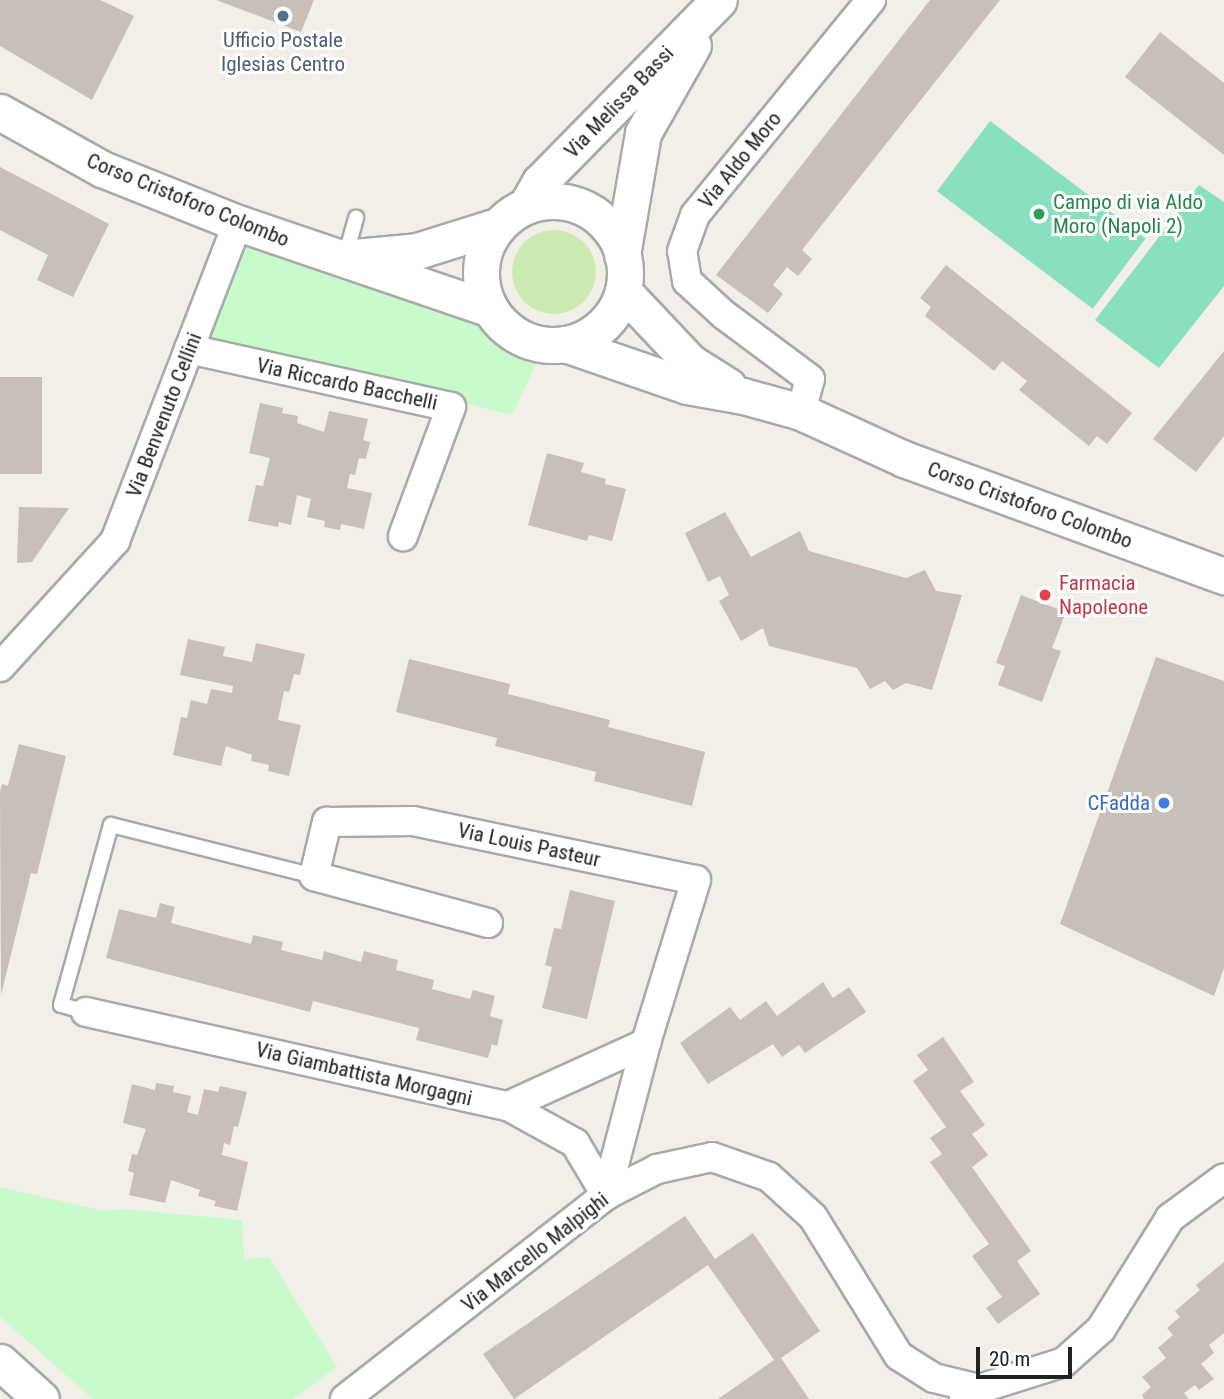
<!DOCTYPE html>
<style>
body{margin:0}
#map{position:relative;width:1224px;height:1399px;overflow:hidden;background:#f2efe9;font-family:"Roboto Condensed",sans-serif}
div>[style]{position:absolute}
.grass>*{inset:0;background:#cdebb0}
.round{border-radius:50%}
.park>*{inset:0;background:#c8facc}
.pitch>*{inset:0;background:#88e0be;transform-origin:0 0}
.building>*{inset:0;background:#c7bfb8;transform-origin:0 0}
.roads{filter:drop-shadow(2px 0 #a9a9a9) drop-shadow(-2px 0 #a9a9a9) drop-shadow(0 2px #a9a9a9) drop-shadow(0 -2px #a9a9a9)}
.service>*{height:14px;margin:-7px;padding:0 7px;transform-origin:7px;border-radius:7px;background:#fff}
.minor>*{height:28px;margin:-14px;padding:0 14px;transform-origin:14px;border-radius:14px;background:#fff}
.tertiary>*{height:35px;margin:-17.5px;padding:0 17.5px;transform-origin:17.5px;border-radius:17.5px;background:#fff}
.tertiary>.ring{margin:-17.5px;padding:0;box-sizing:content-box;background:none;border:35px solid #fff;border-radius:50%}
.dots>*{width:19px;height:19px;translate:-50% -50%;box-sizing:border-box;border:4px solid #fff;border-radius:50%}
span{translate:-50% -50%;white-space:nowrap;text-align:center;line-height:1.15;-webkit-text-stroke:6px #fff;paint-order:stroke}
.service-label{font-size:21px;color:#4e5e75}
.street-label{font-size:21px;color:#222}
.leisure-label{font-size:21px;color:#27864d}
.left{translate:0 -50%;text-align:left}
.health-label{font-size:21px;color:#be3a42}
.shop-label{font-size:21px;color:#366cbe}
.right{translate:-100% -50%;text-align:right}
.scale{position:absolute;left:976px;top:1347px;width:96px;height:32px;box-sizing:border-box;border:4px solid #222;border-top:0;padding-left:9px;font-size:21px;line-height:24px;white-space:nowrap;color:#222;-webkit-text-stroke:5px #fff;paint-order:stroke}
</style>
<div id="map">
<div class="grass">
<i class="round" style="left:512px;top:230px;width:84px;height:84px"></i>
</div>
<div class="park">
<i style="clip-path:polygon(245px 235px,486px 313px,504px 333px,542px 351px,512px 415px,207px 337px)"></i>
<i style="clip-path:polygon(0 1187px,104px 1211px,122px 1209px,242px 1220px,244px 1259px,269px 1257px,337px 1367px,293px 1399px,93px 1399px,0 1317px)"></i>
</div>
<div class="pitch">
<i style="left:990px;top:121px;width:195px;height:88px;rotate:37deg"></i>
<i style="clip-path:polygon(1199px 185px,1224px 202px,1224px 286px,1159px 368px,1095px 320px)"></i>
</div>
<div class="building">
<i style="clip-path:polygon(0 0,100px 0,134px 16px,92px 100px,0 46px)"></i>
<i style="clip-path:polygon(216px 0,314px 0,301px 32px)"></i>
<i style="clip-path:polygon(930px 0,1000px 0,802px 250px,812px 259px,798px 276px,787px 267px,773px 285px,783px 294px,768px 313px,716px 275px)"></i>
<i style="clip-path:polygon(1160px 32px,1224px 83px,1224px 155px,1125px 77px)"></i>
<i style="clip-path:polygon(0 167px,109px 224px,73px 297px,37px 280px,48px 255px,0 230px)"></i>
<i style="clip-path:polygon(946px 265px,1132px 413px,1107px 444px,1097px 436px,1089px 446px,1019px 390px,1027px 381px,1002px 361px,994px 371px,925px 316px,931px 307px,920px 298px)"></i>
<i style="clip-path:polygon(1224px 351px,1224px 436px,1196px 472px,1153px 439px)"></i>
<i style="left:0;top:377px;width:42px;height:97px"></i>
<i style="clip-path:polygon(260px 403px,283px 408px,282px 413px,298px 416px,297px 423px,324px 432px,329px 411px,368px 419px,363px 440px,370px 442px,366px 459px,359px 458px,355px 475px,350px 474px,347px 488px,372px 493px,364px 529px,341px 524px,340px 530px,324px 527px,325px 521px,307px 517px,311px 499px,297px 495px,291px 525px,279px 522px,278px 527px,248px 521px,256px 485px,263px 486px,270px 458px,249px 453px)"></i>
<i style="clip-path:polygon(547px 453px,584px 463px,581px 472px,606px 479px,605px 484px,626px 489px,612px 541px,589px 535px,587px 541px,528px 525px)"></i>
<i style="clip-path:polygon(19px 507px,69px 508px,32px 562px,17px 563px)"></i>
<i style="clip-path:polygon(725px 512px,751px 557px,800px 531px,809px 551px,906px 578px,925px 570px,936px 591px,962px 595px,932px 690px,906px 683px,893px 690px,885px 681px,870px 689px,857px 668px,769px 646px,763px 628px,741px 641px,719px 601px,729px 595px,720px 576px,708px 582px,685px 533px)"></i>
<i style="clip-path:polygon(1021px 595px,1066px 612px,1052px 648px,1061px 651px,1042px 702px,998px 685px,1005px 666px,996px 663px)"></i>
<i style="clip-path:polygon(188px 639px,225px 647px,223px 656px,252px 662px,256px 643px,305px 654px,300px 675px,294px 674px,289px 692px,284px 691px,278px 720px,301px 725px,289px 776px,268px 771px,269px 765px,251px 761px,252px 755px,226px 746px,221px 766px,173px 755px,181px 717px,187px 718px,191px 700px,207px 704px,211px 689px,232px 693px,233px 686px,180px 675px)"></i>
<i style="clip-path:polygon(1156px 657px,1224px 681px,1224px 968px,1214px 996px,1060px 924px)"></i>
<i style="clip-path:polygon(409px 659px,510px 684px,508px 694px,610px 720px,608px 727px,705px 752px,692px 806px,594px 781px,596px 772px,495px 746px,497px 738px,396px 712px)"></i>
<i style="clip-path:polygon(19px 744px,66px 756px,37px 874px,31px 873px,1px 995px,0 792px,2px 784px,8px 786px)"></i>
<i style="clip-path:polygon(570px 890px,615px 901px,587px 1019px,542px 1008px,552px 967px,545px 965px,554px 928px,561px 929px)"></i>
<i style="clip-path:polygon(160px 903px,175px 907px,171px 923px,251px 944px,253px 935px,283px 942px,281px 950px,322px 960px,324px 951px,361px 962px,364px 951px,398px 960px,396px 970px,434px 980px,432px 989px,470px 999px,473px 990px,495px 996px,490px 1016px,503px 1020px,497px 1046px,492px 1044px,488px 1058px,416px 1040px,419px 1028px,313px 1001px,310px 1012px,106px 958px,119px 909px,156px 918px)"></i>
<i style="clip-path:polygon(823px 982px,833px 998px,849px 987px,866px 1012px,805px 1053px,799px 1045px,782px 1057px,773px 1044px,708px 1084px,680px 1043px,730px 1007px,740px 1020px,766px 1001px,777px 1016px)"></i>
<i style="clip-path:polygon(943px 1037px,974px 1082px,960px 1091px,985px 1125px,972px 1134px,988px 1155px,972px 1167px,1031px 1251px,1017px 1261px,1040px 1294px,998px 1324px,986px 1308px,1002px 1297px,972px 1256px,989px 1244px,930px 1162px,942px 1154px,930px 1138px,946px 1127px,913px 1081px,928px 1070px,917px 1055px)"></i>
<i style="clip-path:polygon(156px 1083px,174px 1086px,173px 1092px,191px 1096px,187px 1112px,198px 1115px,204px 1089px,218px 1092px,220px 1086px,247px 1092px,238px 1127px,234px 1126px,230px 1145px,224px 1143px,222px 1155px,248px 1162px,237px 1211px,214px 1206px,216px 1201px,198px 1196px,200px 1190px,171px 1180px,165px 1203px,129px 1195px,134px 1173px,128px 1171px,132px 1154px,137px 1155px,146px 1129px,123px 1123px,132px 1084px,155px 1090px)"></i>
<i style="clip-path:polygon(685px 1216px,715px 1259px,753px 1233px,820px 1331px,781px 1358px,809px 1399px,718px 1399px,774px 1360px,708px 1265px,514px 1399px,483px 1354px)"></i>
<i style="clip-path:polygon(1224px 1262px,1224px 1333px,1209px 1345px,1214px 1353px,1201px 1364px,1214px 1379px,1199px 1390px,1195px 1385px,1184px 1393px,1189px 1399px,1144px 1399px,1142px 1395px,1151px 1387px,1142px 1377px,1166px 1358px,1158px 1348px,1173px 1335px,1167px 1328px,1180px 1317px,1175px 1311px,1200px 1290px,1196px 1285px)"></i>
</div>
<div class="roads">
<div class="service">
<i style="left:345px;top:257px;width:41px;rotate:-74.2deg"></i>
<i style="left:86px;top:1012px;width:26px;rotate:-164deg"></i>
<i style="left:61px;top:1005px;width:187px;rotate:-74.5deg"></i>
<i style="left:111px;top:825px;width:209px;rotate:14.1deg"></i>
</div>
<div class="minor">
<i style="left:189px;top:349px;width:268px;rotate:12.5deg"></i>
<i style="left:451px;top:407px;width:138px;rotate:110.4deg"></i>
<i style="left:801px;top:412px;width:34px;rotate:-75deg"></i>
<i style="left:810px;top:379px;width:107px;rotate:-143.3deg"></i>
<i style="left:724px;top:315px;width:50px;rotate:-137.4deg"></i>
<i style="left:687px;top:281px;width:30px;rotate:-99deg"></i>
<i style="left:682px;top:251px;width:38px;rotate:-70deg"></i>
<i style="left:695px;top:215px;width:278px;rotate:-50.7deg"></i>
<i style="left:0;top:667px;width:171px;rotate:-47.6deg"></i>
<i style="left:115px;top:541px;width:341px;rotate:-68.9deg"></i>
<i style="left:488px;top:923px;width:180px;rotate:-164.9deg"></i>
<i style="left:314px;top:876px;width:56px;rotate:-76.5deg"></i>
<i style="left:327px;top:822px;width:86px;rotate:-0.7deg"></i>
<i style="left:413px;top:821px;width:289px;rotate:11.8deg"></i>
<i style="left:696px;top:880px;width:170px;rotate:107.1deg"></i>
<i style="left:646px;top:1043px;width:157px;rotate:104.7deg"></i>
<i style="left:86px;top:1012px;width:432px;rotate:12.6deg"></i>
<i style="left:508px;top:1106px;width:77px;rotate:28.9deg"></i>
<i style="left:575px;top:1143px;width:61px;rotate:59.2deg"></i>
<i style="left:508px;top:1106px;width:152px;rotate:-24.5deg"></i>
<i style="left:345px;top:1399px;width:331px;rotate:-38deg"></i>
<i style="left:606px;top:1195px;width:57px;rotate:-27deg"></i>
<i style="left:657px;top:1169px;width:56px;rotate:-12.3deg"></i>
<i style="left:712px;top:1157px;width:60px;rotate:19.3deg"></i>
<i style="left:769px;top:1177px;width:59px;rotate:42.3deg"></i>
<i style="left:813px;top:1217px;width:163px;rotate:58.3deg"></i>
<i style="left:899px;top:1356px;width:41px;rotate:32.2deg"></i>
<i style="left:934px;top:1378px;width:46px;rotate:13.7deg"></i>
<i style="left:964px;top:1399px;width:18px;rotate:-34deg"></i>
<i style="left:979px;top:1389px;width:89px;rotate:-17.6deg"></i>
<i style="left:1064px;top:1362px;width:50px;rotate:-41.7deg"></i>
<i style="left:1101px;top:1329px;width:131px;rotate:-58.1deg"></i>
<i style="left:1170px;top:1218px;width:67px;rotate:-36.5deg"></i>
</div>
<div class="tertiary">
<i style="left:0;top:112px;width:117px;rotate:29.2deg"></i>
<i style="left:102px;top:169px;width:146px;rotate:21.7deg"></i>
<i style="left:238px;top:223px;width:266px;rotate:18.8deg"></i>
<i class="ring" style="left:481px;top:201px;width:109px;height:109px"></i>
<i style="left:526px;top:206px;width:28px;rotate:-60deg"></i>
<i style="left:540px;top:182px;width:255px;rotate:-45.5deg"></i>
<i style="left:622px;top:255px;width:124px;rotate:-80.2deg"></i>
<i style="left:643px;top:133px;width:101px;rotate:-60.4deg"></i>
<i style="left:355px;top:257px;width:62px;rotate:-5.5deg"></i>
<i style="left:417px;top:251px;width:84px;rotate:-17.4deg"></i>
<i style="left:623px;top:291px;width:98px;rotate:46.7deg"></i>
<i style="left:690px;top:362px;width:45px;rotate:32.3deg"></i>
<i style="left:565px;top:344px;width:129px;rotate:19deg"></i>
<i style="left:687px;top:386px;width:57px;rotate:10.1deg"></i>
<i style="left:743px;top:396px;width:60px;rotate:15.4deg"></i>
<i style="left:801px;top:412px;width:113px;rotate:24.5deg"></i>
<i style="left:904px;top:459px;width:341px;rotate:20.1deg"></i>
<i style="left:0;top:1362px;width:55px;rotate:42.1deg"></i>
</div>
</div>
<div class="dots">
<i style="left:283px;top:16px;background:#5c6f8a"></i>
<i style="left:1039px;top:214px;background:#2e9e5b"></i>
<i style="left:1045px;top:595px;background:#e0444e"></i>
<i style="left:1164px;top:803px;background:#3f7fe0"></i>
</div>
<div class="service-label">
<span style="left:283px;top:52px">Ufficio Postale<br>Iglesias Centro</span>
</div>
<div class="street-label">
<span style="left:619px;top:102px;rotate:-46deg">Via Melissa Bassi</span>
<span style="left:740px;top:160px;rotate:-51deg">Via Aldo Moro</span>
<span style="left:188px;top:200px;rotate:22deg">Corso Cristoforo Colombo</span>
<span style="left:347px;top:384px;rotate:12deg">Via Riccardo Bacchelli</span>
<span style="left:164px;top:415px;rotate:-69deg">Via Benvenuto Cellini</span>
<span style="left:1030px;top:505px;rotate:20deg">Corso Cristoforo Colombo</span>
<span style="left:529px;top:845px;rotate:12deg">Via Louis Pasteur</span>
<span style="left:364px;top:1074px;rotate:13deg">Via Giambattista Morgagni</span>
<span style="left:535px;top:1252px;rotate:-38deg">Via Marcello Malpighi</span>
</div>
<div class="leisure-label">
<span class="left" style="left:1053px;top:214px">Campo di via Aldo<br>Moro (Napoli 2)</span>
</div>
<div class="health-label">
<span class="left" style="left:1059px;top:595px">Farmacia<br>Napoleone</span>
</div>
<div class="shop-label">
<span class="right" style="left:1150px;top:803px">CFadda</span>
</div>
<div class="scale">20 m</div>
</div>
